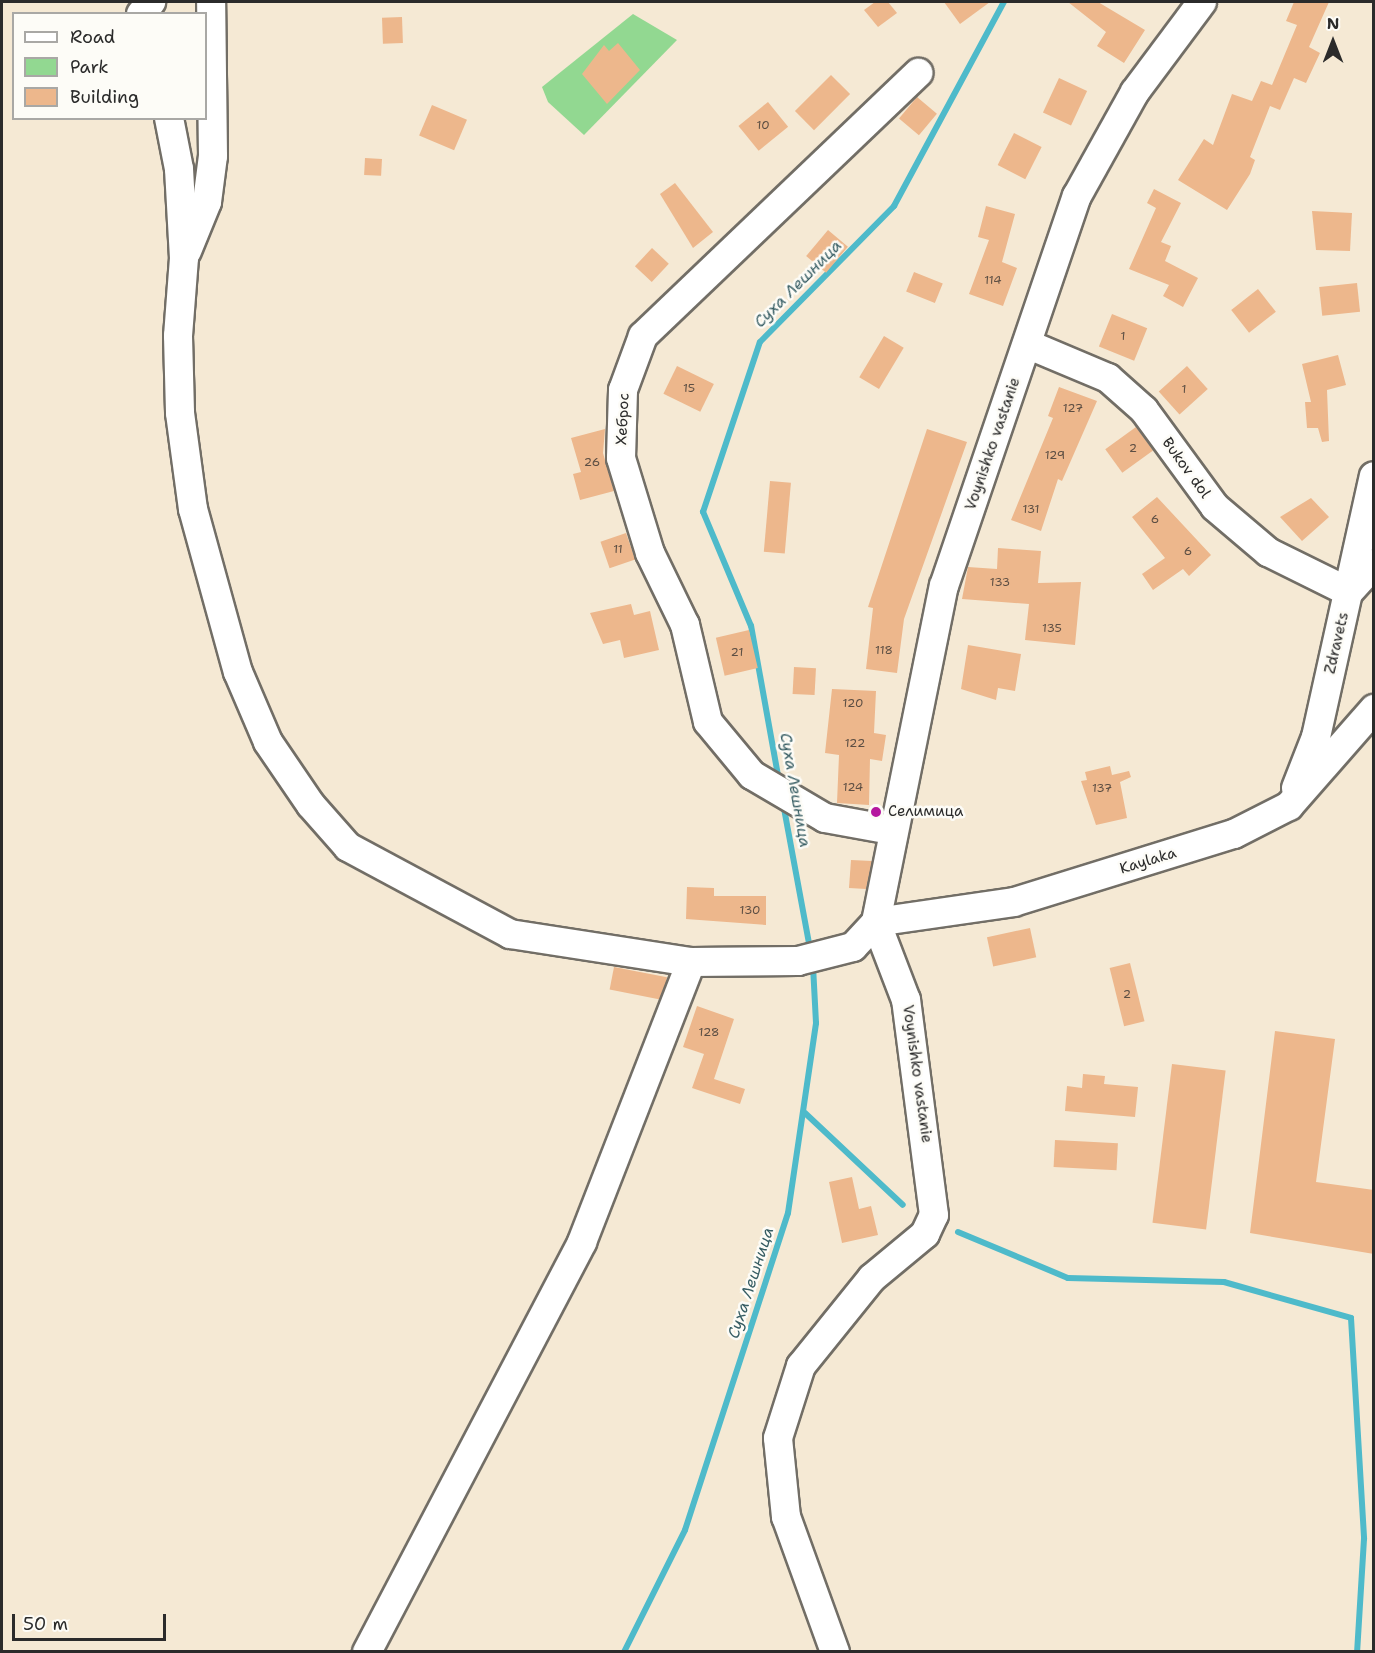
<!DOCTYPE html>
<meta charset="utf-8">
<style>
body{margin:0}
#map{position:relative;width:1375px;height:1653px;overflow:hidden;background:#f5e9d4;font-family:"Shantell Sans",sans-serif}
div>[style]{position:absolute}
.green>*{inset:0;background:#92d891}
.stream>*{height:6px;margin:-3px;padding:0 3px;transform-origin:3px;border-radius:3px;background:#4ebaca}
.building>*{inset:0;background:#edb78c;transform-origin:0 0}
.roads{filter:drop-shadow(2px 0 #726e66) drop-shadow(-2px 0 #726e66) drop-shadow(0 2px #726e66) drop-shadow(0 -2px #726e66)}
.minor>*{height:28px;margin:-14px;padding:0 14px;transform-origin:14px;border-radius:14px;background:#fff}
.dots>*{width:16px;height:16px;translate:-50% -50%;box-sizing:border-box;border:3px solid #fdfcf7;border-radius:50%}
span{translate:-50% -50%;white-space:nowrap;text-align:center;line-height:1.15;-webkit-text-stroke:5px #fdfcf7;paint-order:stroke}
.number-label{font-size:12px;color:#5c4e43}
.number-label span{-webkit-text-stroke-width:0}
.street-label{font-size:15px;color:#2b2b2b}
.poi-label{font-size:15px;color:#2b2b2b}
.left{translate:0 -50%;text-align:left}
.water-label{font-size:16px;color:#375d63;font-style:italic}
.frame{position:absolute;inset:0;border:3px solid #2b2b2b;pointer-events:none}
.legend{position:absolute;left:12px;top:12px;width:195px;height:108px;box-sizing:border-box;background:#fdfcf7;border:2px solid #a9a8a5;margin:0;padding:8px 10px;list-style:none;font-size:18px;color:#2b2b2b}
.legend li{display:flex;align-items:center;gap:12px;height:30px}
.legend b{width:30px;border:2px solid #a9a8a5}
.north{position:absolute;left:1303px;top:12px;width:60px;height:60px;-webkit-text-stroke:4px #fdfcf7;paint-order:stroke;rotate:0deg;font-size:16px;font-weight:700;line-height:24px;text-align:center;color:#2b2b2b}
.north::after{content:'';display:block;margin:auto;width:21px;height:27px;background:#2b2b2b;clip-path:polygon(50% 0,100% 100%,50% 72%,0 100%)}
.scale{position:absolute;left:12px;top:1614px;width:154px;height:27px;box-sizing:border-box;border:3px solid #2b2b2b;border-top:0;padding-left:8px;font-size:18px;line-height:21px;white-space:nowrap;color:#2b2b2b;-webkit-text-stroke:4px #fdfcf7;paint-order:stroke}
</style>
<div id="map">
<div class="green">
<i style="clip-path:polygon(633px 14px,677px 40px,584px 135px,548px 102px,542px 87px)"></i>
</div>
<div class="stream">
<i style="left:779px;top:781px;width:158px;rotate:-100.2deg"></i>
<i style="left:751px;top:626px;width:124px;rotate:-112.8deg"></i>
<i style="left:703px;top:512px;width:179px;rotate:-71.5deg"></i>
<i style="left:760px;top:342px;width:191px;rotate:-45.4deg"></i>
<i style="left:894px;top:206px;width:232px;rotate:-61.7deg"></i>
<i style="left:783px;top:803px;width:148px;rotate:79.5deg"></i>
<i style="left:805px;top:1113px;width:134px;rotate:43.2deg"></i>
<i style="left:958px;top:1232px;width:119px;rotate:22.7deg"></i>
<i style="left:1068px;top:1278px;width:156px;rotate:1.5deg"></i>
<i style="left:1224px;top:1282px;width:132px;rotate:15.8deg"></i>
<i style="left:1351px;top:1318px;width:221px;rotate:86.6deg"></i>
<i style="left:1364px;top:1539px;width:113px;rotate:93.5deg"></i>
<i style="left:624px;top:1652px;width:136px;rotate:-63.4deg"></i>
<i style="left:685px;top:1530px;width:333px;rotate:-72deg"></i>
<i style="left:788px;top:1213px;width:192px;rotate:-81.6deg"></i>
<i style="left:816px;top:1023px;width:58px;rotate:-93deg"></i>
</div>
<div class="building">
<i style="clip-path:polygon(875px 2px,888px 2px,897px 13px,878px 27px,864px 10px)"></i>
<i style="clip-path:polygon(944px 2px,990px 2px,960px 24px)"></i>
<i style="clip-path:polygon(1068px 2px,1098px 2px,1145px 30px,1124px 63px,1097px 46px,1106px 32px)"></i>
<i style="clip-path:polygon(1294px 2px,1329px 2px,1309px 47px,1320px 53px,1306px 83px,1294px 78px,1280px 110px,1270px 106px,1250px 157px,1255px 160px,1250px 174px,1227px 210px,1178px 180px,1204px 139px,1213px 145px,1232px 94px,1252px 101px,1261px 81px,1272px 85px,1297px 25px,1286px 21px)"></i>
<i style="left:402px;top:17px;width:26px;height:20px;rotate:88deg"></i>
<i style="clip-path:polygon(618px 43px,640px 70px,607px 104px,582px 74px,604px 45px,609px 51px)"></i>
<i style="left:831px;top:75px;width:27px;height:51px;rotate:45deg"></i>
<i style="left:1059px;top:78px;width:31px;height:38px;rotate:25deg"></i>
<i style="left:917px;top:97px;width:26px;height:28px;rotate:40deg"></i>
<i style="left:768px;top:102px;width:32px;height:38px;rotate:51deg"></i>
<i style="left:432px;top:105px;width:38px;height:33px;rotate:23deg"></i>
<i style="left:1014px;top:133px;width:31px;height:36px;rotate:27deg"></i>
<i style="left:365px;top:158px;width:17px;height:17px;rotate:3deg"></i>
<i style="clip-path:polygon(675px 183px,713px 232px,693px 248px,660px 194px)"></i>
<i style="clip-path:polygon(1154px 189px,1181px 203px,1161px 242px,1171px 246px,1165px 261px,1198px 278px,1183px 307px,1163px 296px,1169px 285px,1129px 269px,1156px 208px,1147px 203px)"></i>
<i style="clip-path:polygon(986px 206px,1015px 214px,1002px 262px,1017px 268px,1003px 306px,969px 294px,989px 240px,978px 237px)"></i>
<i style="clip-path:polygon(1312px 211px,1352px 213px,1350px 251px,1316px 250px)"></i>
<i style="left:828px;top:230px;width:26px;height:34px;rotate:40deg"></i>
<i style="left:652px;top:248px;width:23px;height:25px;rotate:43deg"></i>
<i style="left:914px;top:272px;width:31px;height:21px;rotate:22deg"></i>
<i style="left:1357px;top:283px;width:29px;height:38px;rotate:84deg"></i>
<i style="left:1258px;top:289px;width:29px;height:34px;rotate:52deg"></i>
<i style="left:1112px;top:314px;width:38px;height:35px;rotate:22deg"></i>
<i style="left:884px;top:336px;width:23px;height:48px;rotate:31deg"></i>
<i style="clip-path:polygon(1338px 355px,1346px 385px,1327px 390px,1329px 441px,1322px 442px,1318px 428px,1307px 428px,1305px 402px,1311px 402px,1302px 364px)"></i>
<i style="left:677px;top:366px;width:41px;height:31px;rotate:26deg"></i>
<i style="left:1187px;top:366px;width:31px;height:38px;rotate:48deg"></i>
<i style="clip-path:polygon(1059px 387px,1097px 401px,1062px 481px,1058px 479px,1041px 531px,1011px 520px,1053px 418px,1048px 416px)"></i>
<i style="left:1136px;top:427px;width:29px;height:38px;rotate:54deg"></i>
<i style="clip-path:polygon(605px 429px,603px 453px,614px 491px,580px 500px,573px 474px,581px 472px,571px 438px)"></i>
<i style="clip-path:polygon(927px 429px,967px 442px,904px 619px,897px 673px,866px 669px,873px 608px,868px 607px)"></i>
<i style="left:770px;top:481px;width:21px;height:71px;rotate:5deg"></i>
<i style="clip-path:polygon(1157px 497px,1211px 555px,1189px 576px,1183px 569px,1153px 590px,1142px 574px,1165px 558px,1132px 517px)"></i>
<i style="clip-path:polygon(1311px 498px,1329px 517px,1302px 541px,1280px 517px)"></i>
<i style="left:626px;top:533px;width:28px;height:27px;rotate:71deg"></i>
<i style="clip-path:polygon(998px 548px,1041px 551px,1038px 583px,1081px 582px,1075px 645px,1025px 640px,1029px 604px,962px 599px,968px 567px,997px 569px)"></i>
<i style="clip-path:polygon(631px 604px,634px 615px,650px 611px,659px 650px,624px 658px,620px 640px,603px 644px,590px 613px)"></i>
<i style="left:749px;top:630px;width:39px;height:34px;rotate:77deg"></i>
<i style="clip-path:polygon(968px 645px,1021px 654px,1015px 691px,998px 688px,996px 700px,961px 689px)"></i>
<i style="left:794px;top:667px;width:22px;height:27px;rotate:3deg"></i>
<i style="clip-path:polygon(832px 689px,876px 691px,874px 733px,886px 735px,882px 761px,870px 759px,869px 805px,837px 803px,839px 755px,825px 753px)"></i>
<i style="clip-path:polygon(1110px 766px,1112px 775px,1129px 771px,1131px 777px,1120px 782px,1127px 818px,1096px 825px,1081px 781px,1087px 780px,1085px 772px)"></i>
<i style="clip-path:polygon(851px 860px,872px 861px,866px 889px,849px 888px)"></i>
<i style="clip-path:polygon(687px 887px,714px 888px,714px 896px,766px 896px,766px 925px,686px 919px)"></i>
<i style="left:1030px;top:928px;width:30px;height:44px;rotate:78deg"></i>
<i style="left:1130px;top:963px;width:60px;height:21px;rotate:76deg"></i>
<i style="left:614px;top:967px;width:54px;height:23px;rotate:11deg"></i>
<i style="clip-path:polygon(697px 1006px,734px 1019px,714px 1079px,745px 1089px,740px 1104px,692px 1088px,704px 1054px,683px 1047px)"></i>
<i style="clip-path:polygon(1275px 1031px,1335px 1039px,1316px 1182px,1374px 1190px,1374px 1254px,1250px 1233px)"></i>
<i style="left:1172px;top:1064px;width:54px;height:160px;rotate:7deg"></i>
<i style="clip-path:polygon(1083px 1074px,1105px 1076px,1104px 1084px,1138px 1087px,1135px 1117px,1065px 1111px,1067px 1086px,1082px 1088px)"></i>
<i style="left:1055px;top:1140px;width:63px;height:27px;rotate:3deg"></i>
<i style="clip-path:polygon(852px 1177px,859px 1209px,871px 1206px,878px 1235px,842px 1243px,829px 1182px)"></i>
</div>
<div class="roads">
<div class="minor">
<i style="left:141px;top:14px;width:16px;rotate:-50deg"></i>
<i style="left:169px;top:118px;width:52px;rotate:78.9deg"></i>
<i style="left:179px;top:169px;width:89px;rotate:86.8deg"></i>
<i style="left:184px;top:258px;width:78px;rotate:94.4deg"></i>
<i style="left:178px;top:336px;width:77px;rotate:88.5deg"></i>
<i style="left:180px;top:413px;width:97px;rotate:82.3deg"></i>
<i style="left:193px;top:509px;width:169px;rotate:74.6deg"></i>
<i style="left:238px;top:672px;width:76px;rotate:66.8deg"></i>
<i style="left:268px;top:742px;width:76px;rotate:55.7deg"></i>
<i style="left:311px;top:805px;width:56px;rotate:48.6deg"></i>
<i style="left:348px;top:847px;width:184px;rotate:28.2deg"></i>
<i style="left:510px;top:934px;width:183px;rotate:8.8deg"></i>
<i style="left:691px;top:962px;width:107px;rotate:-0.5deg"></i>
<i style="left:798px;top:961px;width:57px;rotate:-14.3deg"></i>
<i style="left:853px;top:947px;width:34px;rotate:-47deg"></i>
<i style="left:876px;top:922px;width:343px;rotate:-78.6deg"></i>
<i style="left:944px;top:586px;width:412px;rotate:-71.2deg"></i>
<i style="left:1077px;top:196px;width:119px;rotate:-60.9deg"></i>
<i style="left:1135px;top:92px;width:112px;rotate:-53.3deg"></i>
<i style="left:187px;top:251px;width:53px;rotate:-67.8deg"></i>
<i style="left:207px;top:202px;width:46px;rotate:-82.6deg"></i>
<i style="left:213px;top:156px;width:154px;rotate:-90.7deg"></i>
<i style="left:1027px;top:344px;width:88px;rotate:22.8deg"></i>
<i style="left:1108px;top:378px;width:48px;rotate:41.6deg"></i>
<i style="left:1144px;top:410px;width:120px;rotate:53.8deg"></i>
<i style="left:1215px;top:507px;width:70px;rotate:40.3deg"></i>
<i style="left:1268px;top:552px;width:90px;rotate:26.3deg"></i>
<i style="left:1349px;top:592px;width:38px;rotate:-48deg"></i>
<i style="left:1296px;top:788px;width:55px;rotate:-68.6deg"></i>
<i style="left:1316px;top:737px;width:267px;rotate:-77.5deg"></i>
<i style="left:891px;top:830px;width:67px;rotate:-169.7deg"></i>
<i style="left:825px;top:818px;width:85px;rotate:-149.5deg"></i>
<i style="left:752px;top:775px;width:69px;rotate:-129.7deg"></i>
<i style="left:708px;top:722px;width:100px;rotate:-103.3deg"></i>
<i style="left:685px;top:625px;width:80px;rotate:-115.9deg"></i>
<i style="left:650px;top:553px;width:99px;rotate:-107deg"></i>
<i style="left:621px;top:458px;width:68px;rotate:-88.3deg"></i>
<i style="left:623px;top:390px;width:58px;rotate:-69.7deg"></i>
<i style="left:643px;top:336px;width:381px;rotate:-43.7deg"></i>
<i style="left:876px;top:922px;width:139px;rotate:-8.2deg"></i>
<i style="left:1014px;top:902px;width:230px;rotate:-17.2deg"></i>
<i style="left:1234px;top:834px;width:62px;rotate:-27deg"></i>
<i style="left:1289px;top:806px;width:129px;rotate:-48.8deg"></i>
<i style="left:367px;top:1652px;width:463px;rotate:-62.3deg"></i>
<i style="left:582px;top:1242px;width:300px;rotate:-68.7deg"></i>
<i style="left:835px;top:1652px;width:144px;rotate:-109.9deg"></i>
<i style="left:786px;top:1517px;width:79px;rotate:-95.8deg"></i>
<i style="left:778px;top:1438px;width:76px;rotate:-72.3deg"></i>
<i style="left:801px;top:1366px;width:113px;rotate:-51.1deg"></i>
<i style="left:872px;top:1278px;width:69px;rotate:-39.7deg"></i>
<i style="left:925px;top:1234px;width:21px;rotate:-65deg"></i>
<i style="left:934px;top:1215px;width:217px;rotate:-97.4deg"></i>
<i style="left:906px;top:1000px;width:84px;rotate:-111deg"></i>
</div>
</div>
<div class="dots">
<i style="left:876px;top:812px;background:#b5179e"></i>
</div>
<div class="number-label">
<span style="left:763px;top:126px">10</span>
<span style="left:993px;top:281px">114</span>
<span style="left:1123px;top:337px">1</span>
<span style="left:689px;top:389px">15</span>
<span style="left:1184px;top:390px">1</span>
<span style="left:1073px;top:409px">127</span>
<span style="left:1133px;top:449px">2</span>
<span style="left:1055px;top:456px">129</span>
<span style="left:592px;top:463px">26</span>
<span style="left:1031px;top:510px">131</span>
<span style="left:1155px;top:520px">6</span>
<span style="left:618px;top:550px">11</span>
<span style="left:1188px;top:552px">6</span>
<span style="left:1000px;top:583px">133</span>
<span style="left:1052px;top:629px">135</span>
<span style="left:884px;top:651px">118</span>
<span style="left:737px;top:653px">21</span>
<span style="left:853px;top:704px">120</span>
<span style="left:855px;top:744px">122</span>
<span style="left:853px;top:788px">124</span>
<span style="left:1102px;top:789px">137</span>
<span style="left:750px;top:911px">130</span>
<span style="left:1127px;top:995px">2</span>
<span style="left:709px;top:1033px">128</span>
</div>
<div class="street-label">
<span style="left:623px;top:419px;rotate:-87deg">Хеброс</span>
<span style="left:993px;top:444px;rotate:-71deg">Voynishko vastanie</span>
<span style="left:1186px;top:468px;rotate:54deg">Bukov dol</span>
<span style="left:1337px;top:643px;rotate:-77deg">Zdravets</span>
<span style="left:1148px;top:861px;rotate:-17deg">Kaylaka</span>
<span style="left:917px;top:1074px;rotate:82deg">Voynishko vastanie</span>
</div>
<div class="poi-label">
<span class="left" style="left:888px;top:812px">Селимица</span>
</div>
<div class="water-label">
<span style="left:798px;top:284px;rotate:-45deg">Суха Лешница</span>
<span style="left:795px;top:790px;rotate:80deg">Суха Лешница</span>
<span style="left:751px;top:1283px;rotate:-72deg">Суха Лешница</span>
</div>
<div class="frame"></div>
<ul class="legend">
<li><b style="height:8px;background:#fff"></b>Road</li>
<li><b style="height:16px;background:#92d891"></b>Park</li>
<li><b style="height:16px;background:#edb78c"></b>Building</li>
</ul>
<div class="north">N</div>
<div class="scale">50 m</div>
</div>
